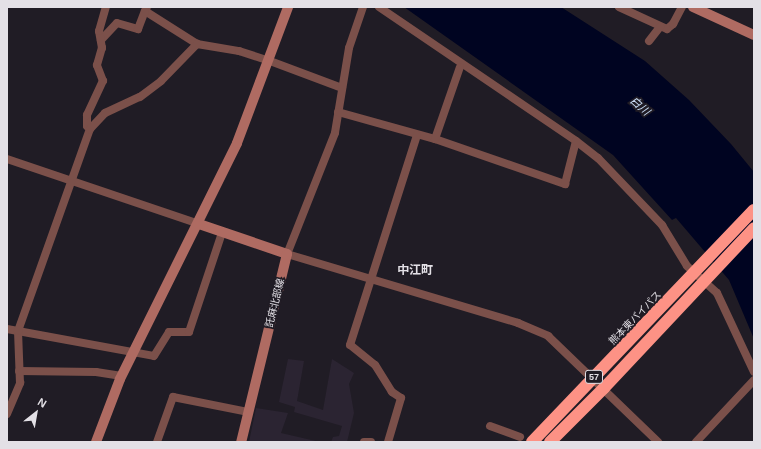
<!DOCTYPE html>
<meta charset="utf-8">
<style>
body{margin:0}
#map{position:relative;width:761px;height:449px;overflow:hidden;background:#201c25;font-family:Helvetica,"Noto Sans JP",sans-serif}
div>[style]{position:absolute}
.built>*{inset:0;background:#2b2432}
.water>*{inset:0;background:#000421}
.street>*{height:8px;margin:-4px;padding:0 4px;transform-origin:4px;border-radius:4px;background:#7b504a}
.secondary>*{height:10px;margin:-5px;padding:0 5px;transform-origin:5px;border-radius:5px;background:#af6b62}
.highway>*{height:12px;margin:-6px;padding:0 6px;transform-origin:6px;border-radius:6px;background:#fd9285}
span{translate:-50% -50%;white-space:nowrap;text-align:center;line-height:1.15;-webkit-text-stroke:3.5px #201c25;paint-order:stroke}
.shield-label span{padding:1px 3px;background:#201c25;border:1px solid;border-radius:3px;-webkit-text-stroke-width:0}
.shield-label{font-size:9px;color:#e3e0e6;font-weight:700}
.street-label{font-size:10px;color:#e3e0e6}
.water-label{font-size:11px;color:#c9dcf5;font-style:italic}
.quarter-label{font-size:12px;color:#e3e0e6;font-weight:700}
.frame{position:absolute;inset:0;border:8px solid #e3e0e6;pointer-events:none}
.north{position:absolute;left:16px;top:393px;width:40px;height:40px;-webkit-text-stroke:3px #201c25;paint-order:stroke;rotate:31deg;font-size:11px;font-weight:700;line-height:16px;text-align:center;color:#e3e0e6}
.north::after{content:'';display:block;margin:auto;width:14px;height:18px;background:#e3e0e6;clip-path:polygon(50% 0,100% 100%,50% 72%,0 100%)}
</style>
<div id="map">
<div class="built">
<i style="clip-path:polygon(288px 359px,304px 361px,297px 401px,323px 410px,332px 359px,354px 373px,349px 384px,354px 413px,347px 442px,331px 442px,333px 437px,339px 436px,342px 426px,294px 412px,295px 407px,279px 402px)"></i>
<i style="clip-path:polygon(256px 408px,288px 413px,281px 433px,320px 442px,249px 442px)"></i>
</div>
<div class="water">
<i style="clip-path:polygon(404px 7px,561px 7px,645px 61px,689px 100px,731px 144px,754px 172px,754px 339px,729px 280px,676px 218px,672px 220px,613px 155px)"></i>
</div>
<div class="street">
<i style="left:147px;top:7px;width:4px;rotate:117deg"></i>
<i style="left:145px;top:11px;width:62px;rotate:32.4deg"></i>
<i style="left:197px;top:44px;width:43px;rotate:9.5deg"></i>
<i style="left:239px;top:51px;width:33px;rotate:18deg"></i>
<i style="left:270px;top:61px;width:77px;rotate:20.6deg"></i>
<i style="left:363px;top:7px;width:43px;rotate:108.9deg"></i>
<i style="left:349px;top:48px;width:86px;rotate:99.4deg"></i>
<i style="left:335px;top:133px;width:130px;rotate:111.6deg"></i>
<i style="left:287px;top:254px;width:241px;rotate:16.6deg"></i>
<i style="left:518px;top:323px;width:33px;rotate:23deg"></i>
<i style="left:548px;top:336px;width:153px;rotate:43.9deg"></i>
<i style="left:379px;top:7px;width:238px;rotate:34.2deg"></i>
<i style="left:619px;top:7px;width:53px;rotate:24.6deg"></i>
<i style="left:667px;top:29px;width:8px;rotate:-40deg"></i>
<i style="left:673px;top:24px;width:19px;rotate:-62deg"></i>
<i style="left:101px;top:40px;width:23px;rotate:-47deg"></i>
<i style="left:117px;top:23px;width:22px;rotate:16deg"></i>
<i style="left:138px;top:29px;width:19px;rotate:-69deg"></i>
<i style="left:649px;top:41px;width:18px;rotate:-52deg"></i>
<i style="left:338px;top:112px;width:101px;rotate:15.6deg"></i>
<i style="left:435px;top:139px;width:138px;rotate:19.1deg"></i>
<i style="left:565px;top:184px;width:44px;rotate:-75.7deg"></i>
<i style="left:576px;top:141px;width:28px;rotate:38deg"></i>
<i style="left:598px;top:158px;width:93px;rotate:46.3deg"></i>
<i style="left:662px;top:225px;width:48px;rotate:58.6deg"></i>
<i style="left:687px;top:266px;width:40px;rotate:42deg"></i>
<i style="left:717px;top:293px;width:87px;rotate:64.9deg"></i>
<i style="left:90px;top:129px;width:4px;rotate:-135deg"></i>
<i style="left:87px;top:126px;width:11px;rotate:-90deg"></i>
<i style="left:87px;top:115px;width:38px;rotate:-65deg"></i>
<i style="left:103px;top:81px;width:17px;rotate:-111deg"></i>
<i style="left:97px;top:65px;width:18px;rotate:-74deg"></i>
<i style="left:102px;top:48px;width:17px;rotate:-100deg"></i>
<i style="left:99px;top:31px;width:25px;rotate:-74deg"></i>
<i style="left:435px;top:139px;width:76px;rotate:-70.9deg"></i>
<i style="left:7px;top:159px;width:203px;rotate:18.7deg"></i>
<i style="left:7px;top:329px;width:149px;rotate:10.4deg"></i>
<i style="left:154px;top:356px;width:28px;rotate:-58deg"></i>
<i style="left:169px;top:332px;width:20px"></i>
<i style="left:189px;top:332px;width:104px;rotate:-71.6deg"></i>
<i style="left:19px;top:371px;width:77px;rotate:0.7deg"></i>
<i style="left:96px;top:372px;width:26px;rotate:9deg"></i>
<i style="left:7px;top:414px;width:34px;rotate:-67deg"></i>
<i style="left:20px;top:383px;width:52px;rotate:-92.2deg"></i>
<i style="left:18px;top:331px;width:214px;rotate:-70.4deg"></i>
<i style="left:90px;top:129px;width:22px;rotate:-47deg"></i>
<i style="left:105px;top:113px;width:38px;rotate:-25deg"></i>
<i style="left:140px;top:97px;width:26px;rotate:-37deg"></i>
<i style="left:161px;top:81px;width:52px;rotate:-45.8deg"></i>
<i style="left:490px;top:426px;width:32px;rotate:20deg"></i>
<i style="left:157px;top:442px;width:48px;rotate:-70.4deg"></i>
<i style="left:173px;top:397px;width:76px;rotate:11.3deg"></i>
<i style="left:364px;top:442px;width:7px"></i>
<i style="left:388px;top:442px;width:46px;rotate:-73.5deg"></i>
<i style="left:401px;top:398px;width:11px;rotate:-146deg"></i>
<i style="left:392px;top:392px;width:32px;rotate:-122deg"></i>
<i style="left:375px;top:365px;width:32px;rotate:-141deg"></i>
<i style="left:350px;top:345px;width:220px;rotate:-72.3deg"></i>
<i style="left:696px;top:442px;width:85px;rotate:-46.9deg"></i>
</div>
<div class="secondary">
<i style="left:693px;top:7px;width:67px;rotate:24.7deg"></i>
<i style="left:199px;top:224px;width:93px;rotate:18.8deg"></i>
<i style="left:287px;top:254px;width:194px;rotate:103.7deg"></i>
<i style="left:96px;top:442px;width:67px;rotate:-69.1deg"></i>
<i style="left:120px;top:379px;width:263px;rotate:-63.6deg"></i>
<i style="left:237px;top:143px;width:145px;rotate:-69.4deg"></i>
</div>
<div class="highway">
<i style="left:532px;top:442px;width:321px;rotate:-46.3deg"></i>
<i style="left:550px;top:442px;width:76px;rotate:-45deg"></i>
<i style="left:604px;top:388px;width:219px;rotate:-46.8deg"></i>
</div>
<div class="shield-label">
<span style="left:594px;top:377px">57</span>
</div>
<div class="street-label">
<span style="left:275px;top:303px;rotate:-76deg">託麻北部線</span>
<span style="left:635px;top:318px;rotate:-46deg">熊本東バイパス</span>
</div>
<div class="water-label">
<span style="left:640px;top:106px;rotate:41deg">白川</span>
</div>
<div class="quarter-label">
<span style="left:415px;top:271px">中江町</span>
</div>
<div class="frame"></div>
<div class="north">N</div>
</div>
